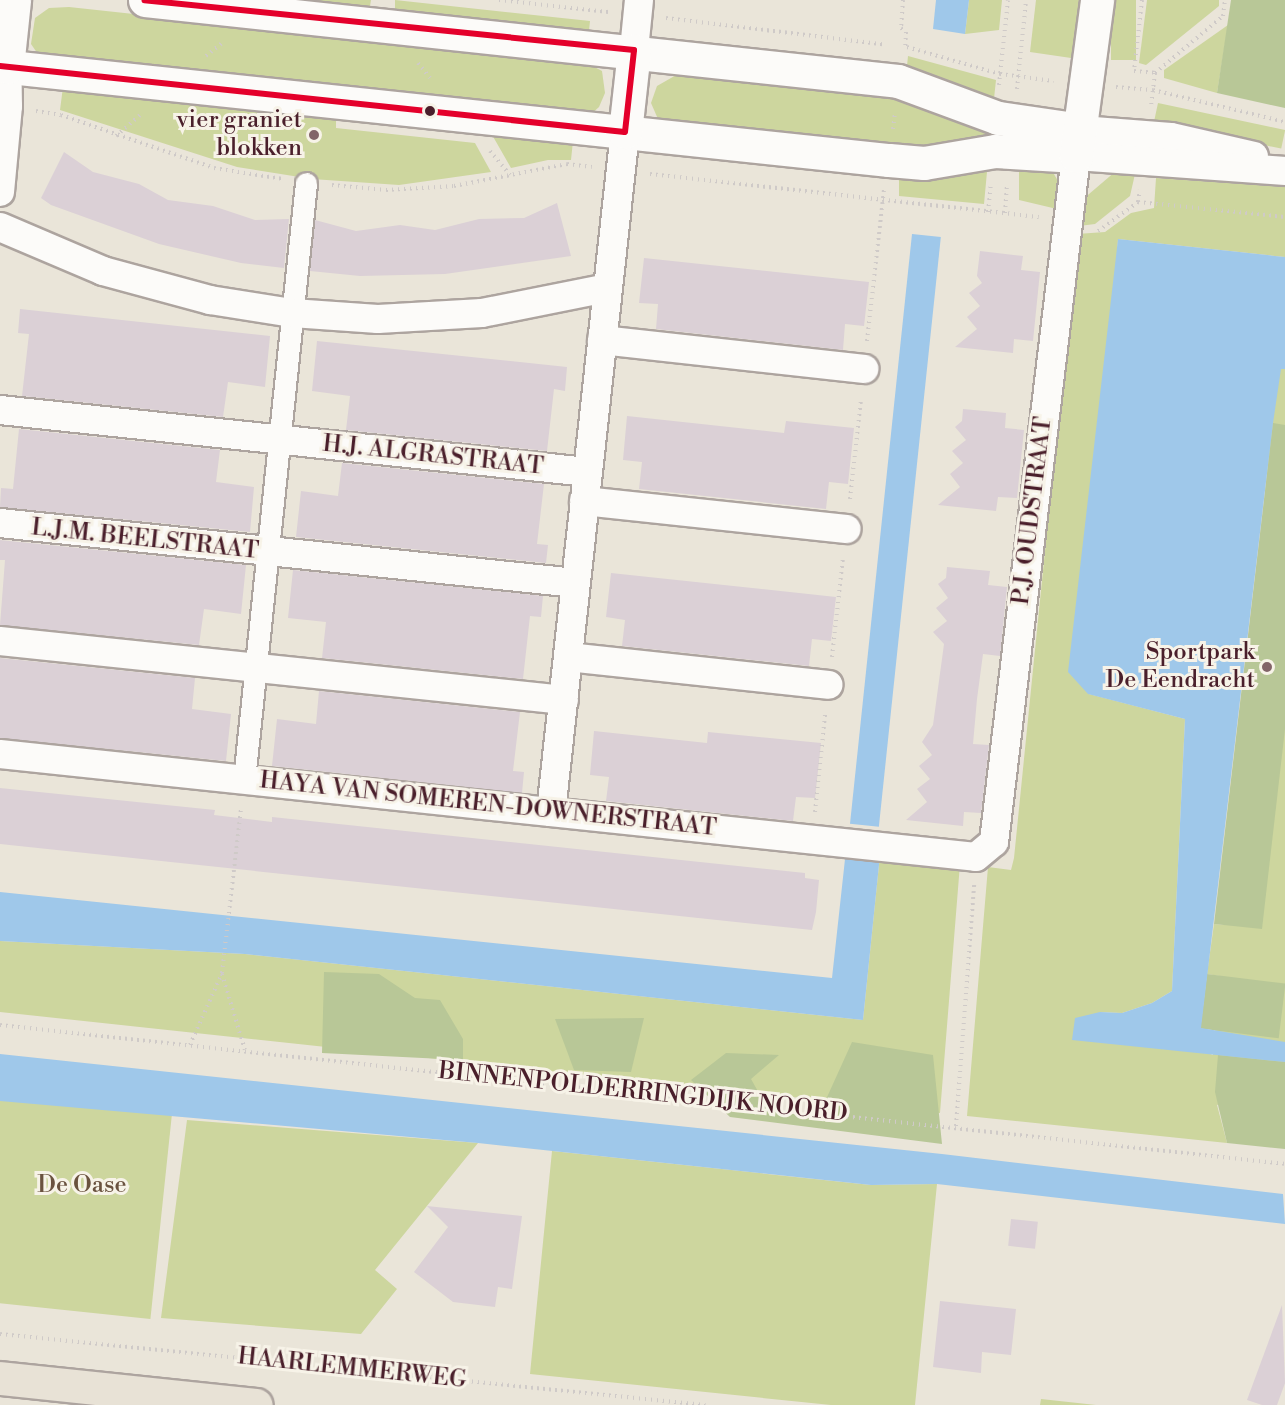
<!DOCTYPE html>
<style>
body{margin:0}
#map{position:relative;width:1285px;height:1405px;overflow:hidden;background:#eae5d9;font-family:"Libre Bodoni",serif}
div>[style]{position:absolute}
.green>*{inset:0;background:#cdd69e;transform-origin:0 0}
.forest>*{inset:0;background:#b8c797;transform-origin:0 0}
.water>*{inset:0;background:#9fc8ea;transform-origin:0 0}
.building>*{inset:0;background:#dbd0d6;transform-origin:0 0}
.path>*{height:4px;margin-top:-2px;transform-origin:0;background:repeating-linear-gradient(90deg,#cfcac8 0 1.5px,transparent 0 6px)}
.roads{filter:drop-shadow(2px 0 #ada49f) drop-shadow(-2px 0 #ada49f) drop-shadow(0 2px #ada49f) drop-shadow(0 -2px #ada49f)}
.pedestrian>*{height:21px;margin:-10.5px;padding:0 10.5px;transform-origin:10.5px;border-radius:10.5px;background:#fcfbf9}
.minor>*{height:28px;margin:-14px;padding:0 14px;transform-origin:14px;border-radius:14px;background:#fcfbf9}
.tertiary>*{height:33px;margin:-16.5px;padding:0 16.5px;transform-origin:16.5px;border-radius:16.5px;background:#fcfbf9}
.primary>*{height:33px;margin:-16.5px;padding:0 16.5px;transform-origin:16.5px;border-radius:16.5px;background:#e8e2d6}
.bus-1>*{height:6px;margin:-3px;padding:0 3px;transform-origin:3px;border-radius:3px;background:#e4002b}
.dots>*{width:16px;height:16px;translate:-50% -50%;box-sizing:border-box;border:3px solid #f7f3e8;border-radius:50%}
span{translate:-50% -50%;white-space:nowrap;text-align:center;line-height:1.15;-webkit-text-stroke:6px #f7f3e8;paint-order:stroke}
.poi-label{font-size:24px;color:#4a1f2b}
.right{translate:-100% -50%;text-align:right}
.street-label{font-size:24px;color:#4a1f2b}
.park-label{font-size:24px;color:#6a523f}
</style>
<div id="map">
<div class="green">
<i style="clip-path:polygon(288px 0,371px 0,369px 12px)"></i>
<i style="clip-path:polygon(395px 0,590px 21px,588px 40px,395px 14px)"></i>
<i style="clip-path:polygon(969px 0,1002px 0,999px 30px,965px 34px)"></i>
<i style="clip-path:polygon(1036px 0,1083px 0,1078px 59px,1030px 52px)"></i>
<i style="left:1111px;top:0;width:25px;height:60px"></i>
<i style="clip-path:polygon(1147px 0,1219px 0,1219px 6px,1146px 65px,1139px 63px)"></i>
<i style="clip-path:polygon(69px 7px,587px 63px,602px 71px,605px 93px,599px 107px,589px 116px,40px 57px,31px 44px,35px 18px,49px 8px)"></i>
<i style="clip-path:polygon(1228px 25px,1217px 93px,1164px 78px,1164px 70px)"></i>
<i style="clip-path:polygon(908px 56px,996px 80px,993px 108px,906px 76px)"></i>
<i style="clip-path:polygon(678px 74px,907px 99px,990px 128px,989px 141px,931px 153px,658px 119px,651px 103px,657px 86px)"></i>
<i style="clip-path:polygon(63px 87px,336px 115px,336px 128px,475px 143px,491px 172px,399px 185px,312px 179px,237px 167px,60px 110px)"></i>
<i style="left:1158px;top:103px;width:130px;height:19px;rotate:12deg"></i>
<i style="clip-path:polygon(491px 133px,573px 141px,571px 160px,548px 160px,511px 168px)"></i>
<i style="clip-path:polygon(988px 161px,984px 204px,899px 196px,899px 176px)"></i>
<i style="clip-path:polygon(1019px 162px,1048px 164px,1058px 181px,1057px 209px,1019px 200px)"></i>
<i style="clip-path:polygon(1116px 171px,1135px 174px,1130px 196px,1095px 224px,1079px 226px,1082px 200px)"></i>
<i style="clip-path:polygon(1156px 178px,1285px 187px,1285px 257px,1118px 239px,1089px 694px,1185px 719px,1172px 991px,1152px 1003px,1122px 1013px,1099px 1012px,1213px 1055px,1220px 976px,1207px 974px,1214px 924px,1225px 925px,1285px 278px,1285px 1083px,1217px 1105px,1227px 1143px,967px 1116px,988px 867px,1011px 870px,1014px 858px,1077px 234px,1105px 232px,1131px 213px,1154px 208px)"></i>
<i style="clip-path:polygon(880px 855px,960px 864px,940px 1113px,0 1012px,0 941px,245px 954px,863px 1020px)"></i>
<i style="left:0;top:1095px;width:173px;height:207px;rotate:6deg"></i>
<i style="clip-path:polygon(187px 1120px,478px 1143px,375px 1270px,397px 1289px,361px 1334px,161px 1318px)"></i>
<i style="clip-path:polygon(552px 1151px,871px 1185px,937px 1184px,915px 1405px,831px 1405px,530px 1374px)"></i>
<i style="clip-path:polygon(1041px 1399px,1096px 1405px,1040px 1405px)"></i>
</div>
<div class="forest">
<i style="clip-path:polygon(1231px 0,1285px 0,1285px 108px,1217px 93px)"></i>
<i style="clip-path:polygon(1273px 423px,1285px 425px,1285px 729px,1262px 929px,1214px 924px)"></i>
<i style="clip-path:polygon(324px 972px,379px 974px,415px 998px,440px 1000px,463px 1039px,463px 1060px,322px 1053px)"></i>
<i style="left:1207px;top:974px;width:79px;height:55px;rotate:7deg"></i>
<i style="clip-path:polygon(644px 1018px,631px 1072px,574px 1070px,555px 1019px)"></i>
<i style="clip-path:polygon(852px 1042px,933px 1055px,942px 1144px,730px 1117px,691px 1080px,726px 1053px,779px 1055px,751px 1079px,769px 1111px,818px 1117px)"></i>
<i style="clip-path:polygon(1218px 1055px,1285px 1062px,1285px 1149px,1227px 1143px,1215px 1092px)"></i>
</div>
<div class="water">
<i style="clip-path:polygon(936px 0,969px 0,965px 34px,933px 29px)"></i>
<i style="left:912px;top:234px;width:29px;height:593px;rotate:6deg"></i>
<i style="clip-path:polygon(1118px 239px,1285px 257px,1285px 369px,1281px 369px,1273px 423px,1201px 1028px,1285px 1042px,1285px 1062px,1072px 1040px,1075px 1018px,1100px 1012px,1122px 1013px,1152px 1003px,1172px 991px,1185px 719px,1088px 694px,1068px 672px)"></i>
<i style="clip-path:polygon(846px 850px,880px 855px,863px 1020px,245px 954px,0 941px,0 892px,832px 978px)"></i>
<i style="clip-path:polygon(0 1054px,942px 1154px,1283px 1194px,1285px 1224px,937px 1184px,871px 1185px,478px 1143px,0 1101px)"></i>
</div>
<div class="building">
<i style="clip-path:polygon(64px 152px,93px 172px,139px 184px,168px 200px,213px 206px,255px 220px,289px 219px,284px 268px,241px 263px,159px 244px,51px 205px,41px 198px)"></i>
<i style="clip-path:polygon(557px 203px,571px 256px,445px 274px,360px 276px,310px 271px,315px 220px,356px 231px,400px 225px,435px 230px,479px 219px,524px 218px)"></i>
<i style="clip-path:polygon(980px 251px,1023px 256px,1021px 270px,1040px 272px,1033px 341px,1014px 339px,1013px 353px,955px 347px,977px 329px,967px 317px,980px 306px,969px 293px,982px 283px,977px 276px)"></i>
<i style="clip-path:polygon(644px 258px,869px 282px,864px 326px,845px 324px,843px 350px,656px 329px,658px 304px,639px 303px)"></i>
<i style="clip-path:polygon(20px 309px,270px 336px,265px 387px,228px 382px,223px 417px,22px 396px,29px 334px,18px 333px)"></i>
<i style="clip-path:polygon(317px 341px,567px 367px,565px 391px,554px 389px,547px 451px,346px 430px,350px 396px,312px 391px)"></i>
<i style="clip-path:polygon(963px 409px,1006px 413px,1005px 428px,1024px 430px,1017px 498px,998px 497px,996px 511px,938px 505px,960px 487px,950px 474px,963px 463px,952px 451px,966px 440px,955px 427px,962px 421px)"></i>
<i style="clip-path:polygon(627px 416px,784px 433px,786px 421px,854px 428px,848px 484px,829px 482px,826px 509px,639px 489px,642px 462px,623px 460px)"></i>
<i style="clip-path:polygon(19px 429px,220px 450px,216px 482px,254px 487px,250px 532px,0 507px,1px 488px,13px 489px)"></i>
<i style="clip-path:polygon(342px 463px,544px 484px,537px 544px,548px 545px,546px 563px,296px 537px,301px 491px,338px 496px)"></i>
<i style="clip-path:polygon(0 540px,246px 565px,241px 614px,204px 609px,199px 645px,0 625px,5px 560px,0 560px)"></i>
<i style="clip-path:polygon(947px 567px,990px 571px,988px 585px,1007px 587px,1000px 656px,983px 654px,977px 699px,973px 744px,989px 745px,981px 813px,964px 812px,963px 826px,906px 820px,927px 802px,917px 789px,930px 779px,919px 766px,932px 755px,922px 742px,933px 725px,944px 644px,933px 632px,947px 621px,936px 608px,948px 598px,938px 584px,946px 578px)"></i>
<i style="clip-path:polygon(293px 570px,543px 596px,541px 617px,530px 616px,523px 679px,322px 658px,326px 622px,288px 618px)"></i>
<i style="clip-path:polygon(611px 573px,836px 597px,831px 641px,812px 639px,809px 666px,622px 646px,625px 620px,606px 617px)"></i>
<i style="clip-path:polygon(0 658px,195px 678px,192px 709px,231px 714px,226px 761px,0 738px)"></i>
<i style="clip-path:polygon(319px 691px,520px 712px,513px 771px,524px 772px,522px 793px,272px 766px,277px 719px,316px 724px)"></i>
<i style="clip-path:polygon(594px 731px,707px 743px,708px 732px,821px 743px,815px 798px,796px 797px,793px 821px,606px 801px,609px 777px,590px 775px)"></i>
<i style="clip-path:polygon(0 788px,215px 810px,214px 815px,272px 822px,272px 817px,805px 873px,805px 878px,819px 880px,816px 912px,812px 930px,0 844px)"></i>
<i style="clip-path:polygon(427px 1206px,522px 1216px,512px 1289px,498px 1287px,495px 1307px,453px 1302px,414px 1272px,448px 1227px)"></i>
<i style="left:1011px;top:1219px;width:27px;height:27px;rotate:6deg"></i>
<i style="clip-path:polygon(940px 1301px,1016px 1309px,1011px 1355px,982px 1352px,981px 1373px,933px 1367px)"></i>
<i style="clip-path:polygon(1282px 1305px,1285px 1383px,1277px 1405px,1262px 1405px,1247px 1400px)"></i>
</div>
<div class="path">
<i style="left:499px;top:0;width:110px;rotate:6.3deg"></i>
<i style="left:903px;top:0;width:28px;rotate:94deg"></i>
<i style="left:901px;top:28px;width:6px;rotate:39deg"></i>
<i style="left:906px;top:32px;width:17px;rotate:93deg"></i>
<i style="left:1142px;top:0;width:71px;rotate:96.4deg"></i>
<i style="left:1134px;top:71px;width:21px;rotate:5deg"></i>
<i style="left:1155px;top:73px;width:33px;rotate:97deg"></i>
<i style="left:666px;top:18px;width:218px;rotate:6.9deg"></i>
<i style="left:907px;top:47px;width:97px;rotate:16.2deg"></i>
<i style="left:1000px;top:74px;width:54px;rotate:7.4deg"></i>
<i style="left:206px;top:56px;width:22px;rotate:-39deg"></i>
<i style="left:418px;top:63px;width:19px;rotate:51deg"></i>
<i style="left:1155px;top:73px;width:89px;rotate:-40deg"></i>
<i style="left:1223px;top:16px;width:16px;rotate:-83deg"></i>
<i style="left:999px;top:85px;width:85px;rotate:-84deg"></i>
<i style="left:1116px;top:87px;width:37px;rotate:5deg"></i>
<i style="left:1153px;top:90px;width:136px;rotate:13.6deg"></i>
<i style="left:1017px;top:89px;width:89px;rotate:-84.2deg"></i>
<i style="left:36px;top:111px;width:25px;rotate:9deg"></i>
<i style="left:61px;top:115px;width:162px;rotate:19.1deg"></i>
<i style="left:214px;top:168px;width:70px;rotate:9.1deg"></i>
<i style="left:893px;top:129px;width:16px;rotate:-83deg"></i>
<i style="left:116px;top:136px;width:35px;rotate:-41deg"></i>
<i style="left:490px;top:151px;width:31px;rotate:50deg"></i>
<i style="left:650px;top:174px;width:391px;rotate:6.3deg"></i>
<i style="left:332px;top:185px;width:54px;rotate:5.3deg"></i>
<i style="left:386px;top:190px;width:68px;rotate:-3.4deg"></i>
<i style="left:454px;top:186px;width:115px;rotate:-11deg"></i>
<i style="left:567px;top:164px;width:25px;rotate:7deg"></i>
<i style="left:1138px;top:202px;width:148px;rotate:5.8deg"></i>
<i style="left:988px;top:212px;width:29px;rotate:-84deg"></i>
<i style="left:1005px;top:213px;width:30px;rotate:-86deg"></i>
<i style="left:1098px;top:231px;width:49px;rotate:-35.9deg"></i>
<i style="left:1138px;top:202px;width:12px;rotate:-81deg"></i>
<i style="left:867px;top:341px;width:152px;rotate:-83.6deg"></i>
<i style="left:850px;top:499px;width:101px;rotate:-83.7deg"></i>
<i style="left:832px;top:657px;width:101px;rotate:-83.7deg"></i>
<i style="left:815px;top:812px;width:98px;rotate:-84.1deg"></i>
<i style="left:222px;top:974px;width:79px;rotate:73.2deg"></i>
<i style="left:0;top:1025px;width:1292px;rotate:6.17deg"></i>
<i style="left:190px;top:1045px;width:79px;rotate:-66deg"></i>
<i style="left:222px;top:973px;width:164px;rotate:-83.4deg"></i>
<i style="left:956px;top:1126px;width:242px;rotate:-85.7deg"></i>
<i style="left:0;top:1334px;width:709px;rotate:5.75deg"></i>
</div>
<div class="roads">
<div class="pedestrian">
<i style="left:244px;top:780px;width:600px;rotate:-84.07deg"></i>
</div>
<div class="minor">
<i style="left:634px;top:50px;width:50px;rotate:-84.3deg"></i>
<i style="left:1081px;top:130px;width:90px;rotate:4.4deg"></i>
<i style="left:1171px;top:137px;width:85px;rotate:12.9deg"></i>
<i style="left:0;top:192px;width:86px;rotate:-84.7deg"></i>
<i style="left:8px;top:106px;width:39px;rotate:-91deg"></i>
<i style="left:0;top:227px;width:112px;rotate:23.1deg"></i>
<i style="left:103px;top:271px;width:111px;rotate:15.2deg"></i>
<i style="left:210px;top:300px;width:83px;rotate:9deg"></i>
<i style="left:292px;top:313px;width:86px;rotate:4deg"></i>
<i style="left:378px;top:319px;width:104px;rotate:-3.3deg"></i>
<i style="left:482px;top:313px;width:127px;rotate:-11.3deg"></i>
<i style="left:602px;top:340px;width:264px;rotate:6.3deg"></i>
<i style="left:0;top:410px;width:590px;rotate:6.03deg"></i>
<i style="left:584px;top:501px;width:264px;rotate:6.1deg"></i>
<i style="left:0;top:523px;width:579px;rotate:5.95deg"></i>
<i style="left:0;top:641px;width:567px;rotate:5.97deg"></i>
<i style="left:568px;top:657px;width:262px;rotate:6.1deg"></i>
<i style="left:0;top:754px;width:981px;rotate:6.02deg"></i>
<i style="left:976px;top:857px;width:23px;rotate:-40deg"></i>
<i style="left:994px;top:842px;width:691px;rotate:-83.18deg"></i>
<i style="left:1076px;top:156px;width:210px;rotate:4.1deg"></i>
<i style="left:551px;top:812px;width:684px;rotate:-83.79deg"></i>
</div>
<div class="tertiary">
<i style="left:145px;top:0;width:757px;rotate:6.14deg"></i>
<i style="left:898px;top:81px;width:107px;rotate:20.3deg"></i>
<i style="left:998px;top:118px;width:84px;rotate:8.2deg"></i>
<i style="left:0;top:66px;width:894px;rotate:6.04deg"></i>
<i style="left:889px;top:160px;width:35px;rotate:5deg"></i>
<i style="left:924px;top:163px;width:72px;rotate:-9.6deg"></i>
<i style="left:995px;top:151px;width:81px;rotate:3.5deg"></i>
<i style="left:1076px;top:156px;width:157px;rotate:-82.3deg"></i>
<i style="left:7px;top:67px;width:67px;rotate:-84deg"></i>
<i style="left:625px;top:132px;width:82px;rotate:-83.7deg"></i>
</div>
<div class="primary">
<i style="left:0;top:1378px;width:257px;rotate:6deg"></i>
</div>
</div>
<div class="bus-1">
<i style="left:0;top:66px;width:628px;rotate:6.03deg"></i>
<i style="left:625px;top:132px;width:82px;rotate:-83.7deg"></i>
<i style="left:634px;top:50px;width:492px;rotate:-174.2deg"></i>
</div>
<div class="dots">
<i style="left:430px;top:111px;background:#4a1f2b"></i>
<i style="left:314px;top:135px;background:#826468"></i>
<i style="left:1267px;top:667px;background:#826468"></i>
</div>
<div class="poi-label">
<span class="right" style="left:302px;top:135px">vier graniet<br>blokken</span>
<span class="right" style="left:1255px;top:667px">Sportpark<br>De Eendracht</span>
</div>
<div class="street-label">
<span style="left:433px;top:456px;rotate:6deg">H.J. ALGRASTRAAT</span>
<span style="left:1033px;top:511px;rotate:-83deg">P.J. OUDSTRAAT</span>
<span style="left:145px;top:540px;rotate:6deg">L.J.M. BEELSTRAAT</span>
<span style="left:488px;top:805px;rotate:6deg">HAYA VAN SOMEREN-DOWNERSTRAAT</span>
<span style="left:643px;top:1093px;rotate:6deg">BINNENPOLDERRINGDIJK NOORD</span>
<span style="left:352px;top:1369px;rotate:6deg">HAARLEMMERWEG</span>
</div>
<div class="park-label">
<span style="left:82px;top:1186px">De Oase</span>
</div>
</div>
